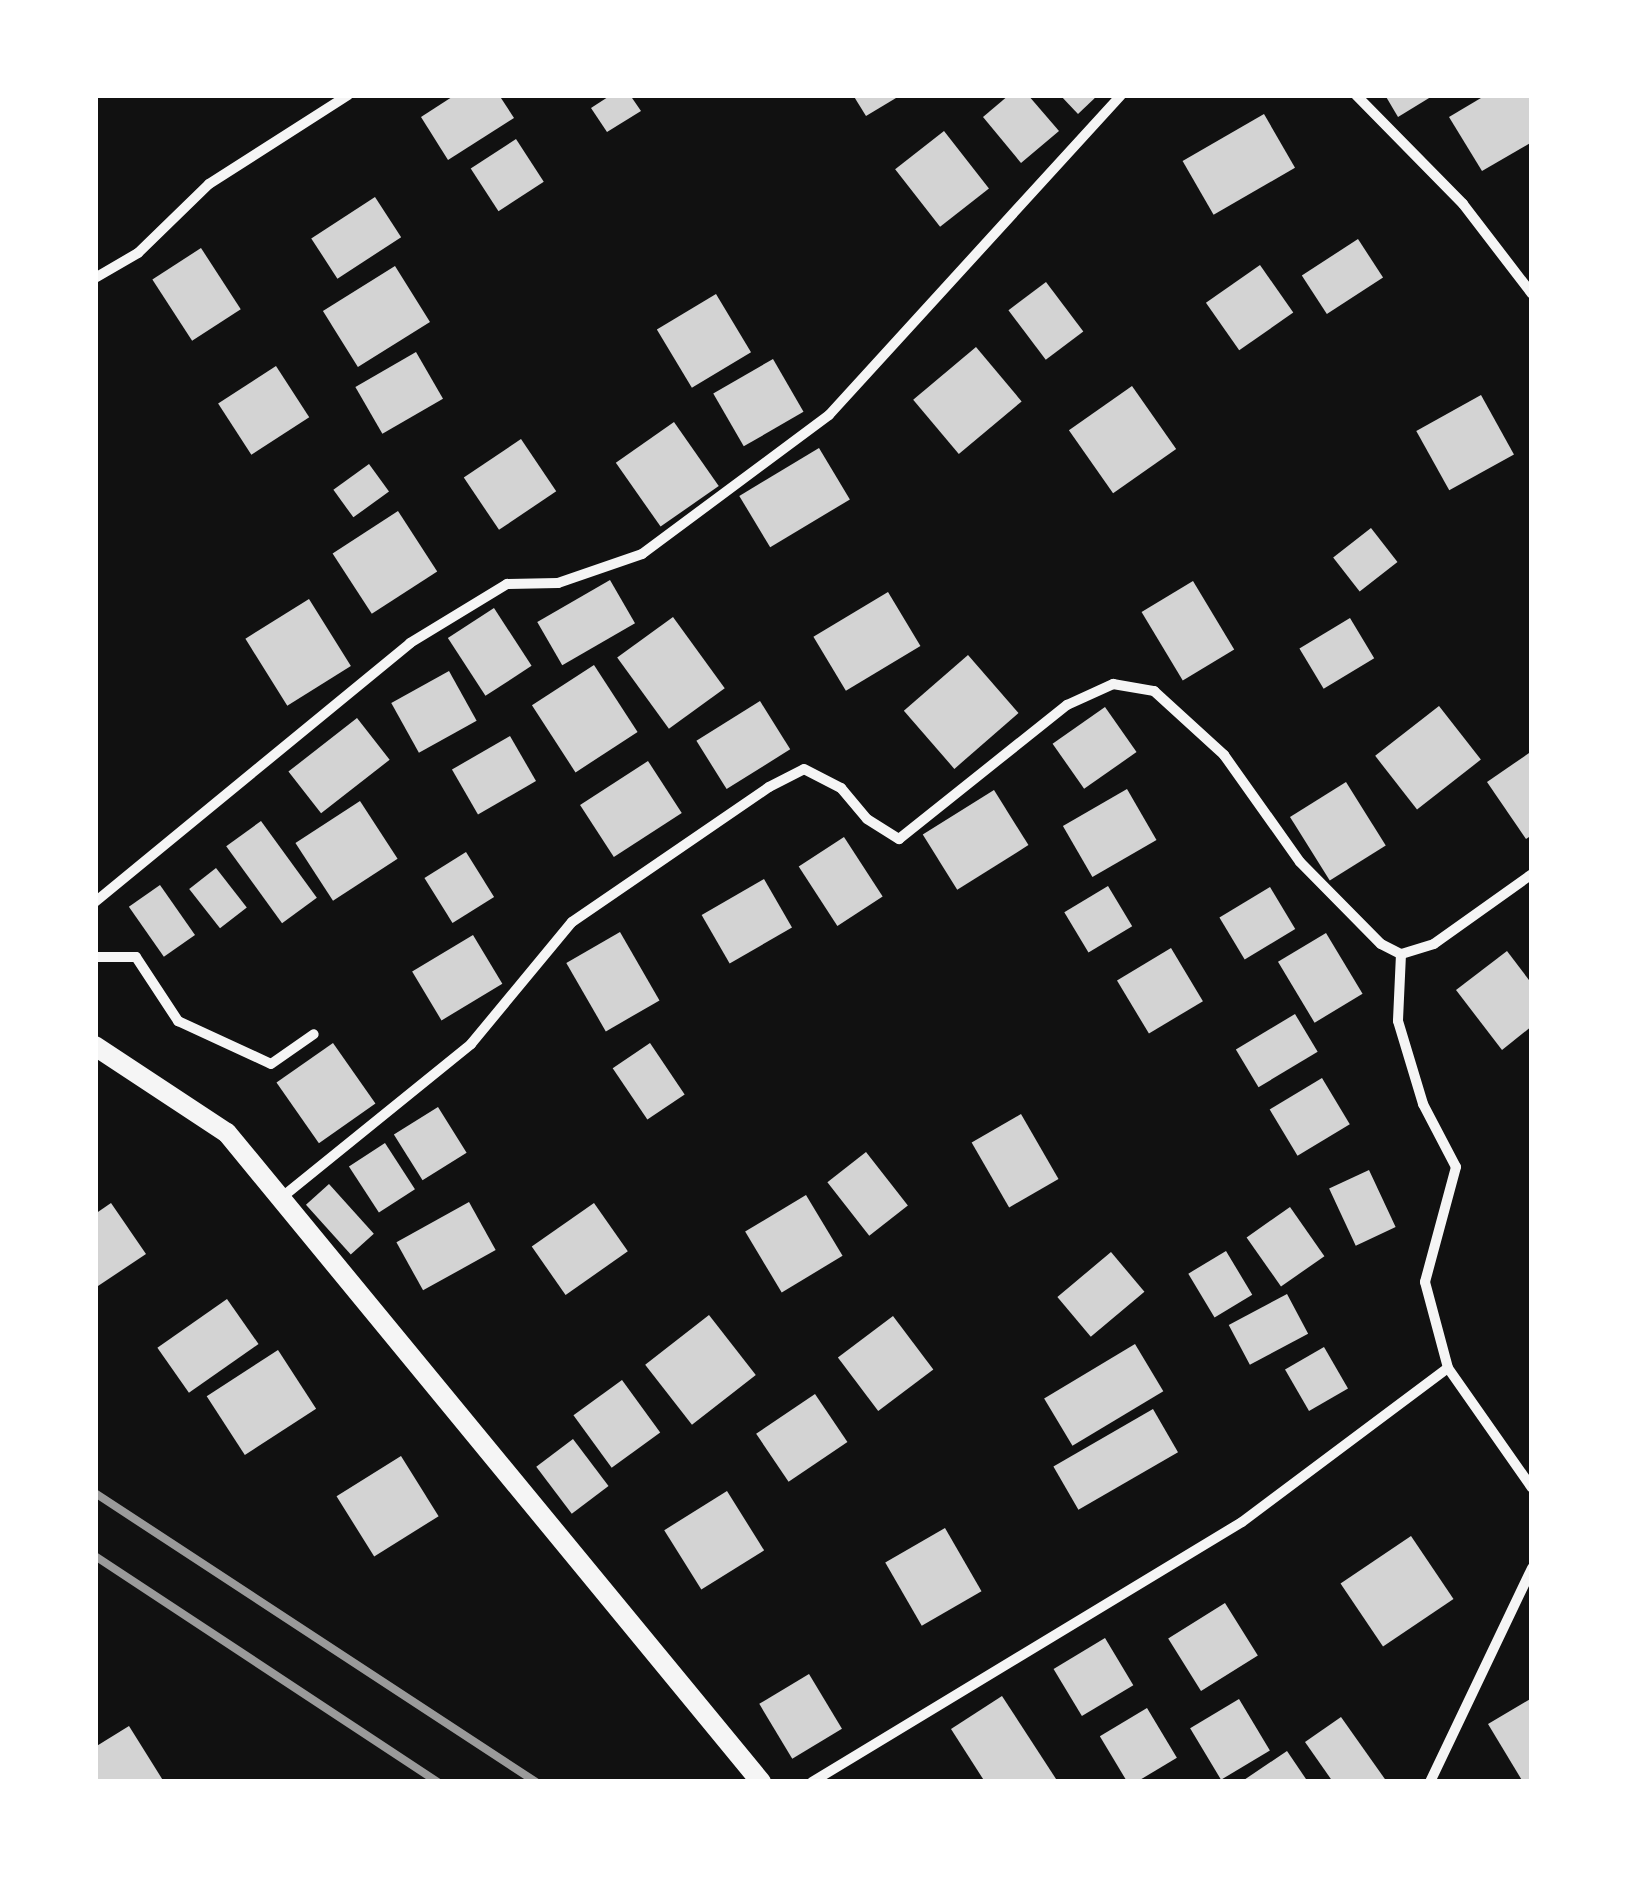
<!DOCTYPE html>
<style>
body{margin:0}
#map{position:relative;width:1627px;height:1877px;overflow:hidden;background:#111;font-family:"DejaVu Sans",sans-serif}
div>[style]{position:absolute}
.building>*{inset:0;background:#d3d3d3;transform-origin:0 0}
.minor>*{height:10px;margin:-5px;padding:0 5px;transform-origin:5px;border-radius:5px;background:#f5f5f5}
.secondary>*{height:20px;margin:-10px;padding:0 10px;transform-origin:10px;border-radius:10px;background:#f5f5f5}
.rail>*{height:8px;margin:-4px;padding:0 4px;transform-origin:4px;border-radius:4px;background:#9a9a9a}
span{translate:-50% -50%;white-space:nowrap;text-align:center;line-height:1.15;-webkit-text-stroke:8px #fff;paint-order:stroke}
.frame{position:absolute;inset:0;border:98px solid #fff;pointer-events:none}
</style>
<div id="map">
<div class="building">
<i style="clip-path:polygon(455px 95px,499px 95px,514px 118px,448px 160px,421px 117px)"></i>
<i style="clip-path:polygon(611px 95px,630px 95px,641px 111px,607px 132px,591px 108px)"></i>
<i style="clip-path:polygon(853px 95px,901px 95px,866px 116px)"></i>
<i style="clip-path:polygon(1009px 95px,1028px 95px,1059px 131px,1021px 163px,983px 117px)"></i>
<i style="clip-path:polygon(1060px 95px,1098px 95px,1078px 114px)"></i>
<i style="clip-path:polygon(1385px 95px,1434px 95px,1398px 117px)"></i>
<i style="clip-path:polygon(1486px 95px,1530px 95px,1532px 142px,1482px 171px,1449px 117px)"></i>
<i style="left:1264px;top:114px;width:62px;height:94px;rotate:60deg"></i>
<i style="left:944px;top:131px;width:73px;height:62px;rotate:52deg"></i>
<i style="left:516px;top:139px;width:51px;height:54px;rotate:57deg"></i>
<i style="left:375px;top:197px;width:48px;height:76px;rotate:57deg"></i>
<i style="left:1358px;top:239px;width:46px;height:67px;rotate:57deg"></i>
<i style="left:201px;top:248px;width:73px;height:58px;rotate:57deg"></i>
<i style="left:1260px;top:265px;width:58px;height:66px;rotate:55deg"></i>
<i style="left:395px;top:266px;width:66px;height:85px;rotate:58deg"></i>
<i style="left:1046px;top:282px;width:62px;height:47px;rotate:53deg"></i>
<i style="left:716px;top:294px;width:68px;height:69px;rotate:59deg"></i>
<i style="left:976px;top:347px;width:71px;height:82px;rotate:50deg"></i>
<i style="left:416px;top:352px;width:54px;height:70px;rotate:60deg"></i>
<i style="left:773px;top:359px;width:61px;height:69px;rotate:60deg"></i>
<i style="left:276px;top:366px;width:61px;height:69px;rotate:57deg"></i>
<i style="left:1132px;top:386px;width:77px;height:77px;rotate:55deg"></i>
<i style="left:1481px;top:395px;width:68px;height:74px;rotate:61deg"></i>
<i style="left:674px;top:422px;width:78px;height:71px;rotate:55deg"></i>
<i style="left:521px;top:439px;width:63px;height:69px;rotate:56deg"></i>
<i style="left:819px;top:448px;width:60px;height:93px;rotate:59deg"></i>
<i style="left:369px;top:464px;width:34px;height:44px;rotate:54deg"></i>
<i style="left:398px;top:511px;width:72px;height:78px;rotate:57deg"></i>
<i style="left:1371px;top:528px;width:43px;height:48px;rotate:52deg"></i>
<i style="left:610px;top:580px;width:50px;height:84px;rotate:60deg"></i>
<i style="left:1193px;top:581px;width:80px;height:60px;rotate:59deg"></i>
<i style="left:888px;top:592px;width:63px;height:87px;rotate:59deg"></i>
<i style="left:309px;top:599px;width:79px;height:75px;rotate:58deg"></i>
<i style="left:494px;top:608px;width:69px;height:55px;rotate:57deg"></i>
<i style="left:673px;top:617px;width:88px;height:69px;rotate:54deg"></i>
<i style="left:1350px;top:618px;width:47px;height:59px;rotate:59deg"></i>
<i style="left:968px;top:655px;width:77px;height:85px;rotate:49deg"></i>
<i style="left:594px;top:665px;width:80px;height:74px;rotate:57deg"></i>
<i style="left:449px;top:671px;width:57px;height:66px;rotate:61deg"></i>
<i style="left:760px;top:701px;width:57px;height:75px;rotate:58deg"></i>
<i style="left:1439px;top:706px;width:68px;height:81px;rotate:52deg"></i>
<i style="left:1105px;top:707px;width:55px;height:64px;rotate:55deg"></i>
<i style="left:357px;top:718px;width:53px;height:87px;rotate:52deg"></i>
<i style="left:510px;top:736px;width:52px;height:67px;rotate:60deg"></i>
<i style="clip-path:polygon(1532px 751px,1532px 835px,1526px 839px,1487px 782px)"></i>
<i style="left:648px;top:761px;width:62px;height:81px;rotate:57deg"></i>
<i style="left:1346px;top:782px;width:75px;height:66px;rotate:58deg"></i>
<i style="left:1127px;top:789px;width:59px;height:74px;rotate:60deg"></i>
<i style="left:994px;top:790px;width:65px;height:84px;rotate:58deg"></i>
<i style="left:360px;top:801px;width:69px;height:77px;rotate:57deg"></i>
<i style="left:261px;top:821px;width:95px;height:43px;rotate:54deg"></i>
<i style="left:844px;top:837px;width:71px;height:54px;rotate:57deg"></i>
<i style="left:466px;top:852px;width:53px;height:49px;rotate:58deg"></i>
<i style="left:216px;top:868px;width:50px;height:34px;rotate:52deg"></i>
<i style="left:764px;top:879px;width:56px;height:72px;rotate:60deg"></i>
<i style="left:160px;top:885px;width:61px;height:38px;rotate:55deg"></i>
<i style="left:1108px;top:886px;width:47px;height:51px;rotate:59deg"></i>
<i style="left:1270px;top:887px;width:49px;height:59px;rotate:59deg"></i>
<i style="left:620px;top:932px;width:79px;height:62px;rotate:60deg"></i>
<i style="left:1326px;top:933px;width:71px;height:56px;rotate:59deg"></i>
<i style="left:473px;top:935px;width:57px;height:71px;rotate:59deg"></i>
<i style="left:1171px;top:948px;width:62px;height:63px;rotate:59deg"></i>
<i style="clip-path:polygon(1507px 951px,1532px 984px,1532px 1026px,1502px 1050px,1456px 990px)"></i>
<i style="left:1295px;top:1014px;width:44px;height:69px;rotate:59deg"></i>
<i style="left:333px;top:1043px;width:74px;height:69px;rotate:55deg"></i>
<i style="left:650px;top:1043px;width:62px;height:45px;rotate:56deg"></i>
<i style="left:1322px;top:1078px;width:54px;height:61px;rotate:59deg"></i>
<i style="left:438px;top:1107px;width:54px;height:52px;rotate:58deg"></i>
<i style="left:1021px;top:1114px;width:75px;height:57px;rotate:60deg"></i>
<i style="left:385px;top:1143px;width:55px;height:43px;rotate:57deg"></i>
<i style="left:866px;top:1152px;width:68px;height:49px;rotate:52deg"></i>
<i style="left:1369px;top:1170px;width:63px;height:44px;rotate:65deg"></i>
<i style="left:329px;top:1184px;width:67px;height:31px;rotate:48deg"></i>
<i style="left:806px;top:1195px;width:71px;height:71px;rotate:59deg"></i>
<i style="left:469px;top:1202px;width:55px;height:83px;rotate:61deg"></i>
<i style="clip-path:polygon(111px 1203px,146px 1254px,95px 1288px,95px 1214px)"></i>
<i style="left:594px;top:1203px;width:59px;height:76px;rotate:55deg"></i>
<i style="left:1290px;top:1207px;width:60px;height:53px;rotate:55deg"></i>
<i style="left:1226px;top:1251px;width:51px;height:44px;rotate:59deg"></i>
<i style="left:1111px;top:1252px;width:52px;height:70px;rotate:50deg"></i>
<i style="left:1287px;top:1294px;width:45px;height:66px;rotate:62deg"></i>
<i style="left:227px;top:1299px;width:55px;height:85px;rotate:55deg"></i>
<i style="left:709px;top:1315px;width:76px;height:81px;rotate:52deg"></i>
<i style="left:893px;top:1316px;width:67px;height:69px;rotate:53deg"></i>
<i style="left:1135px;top:1344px;width:55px;height:106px;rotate:59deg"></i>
<i style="left:1324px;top:1347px;width:48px;height:45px;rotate:60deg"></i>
<i style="left:278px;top:1350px;width:70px;height:85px;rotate:57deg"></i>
<i style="left:622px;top:1380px;width:65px;height:60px;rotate:54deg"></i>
<i style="left:815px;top:1394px;width:58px;height:71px;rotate:56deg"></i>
<i style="left:1153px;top:1409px;width:50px;height:115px;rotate:60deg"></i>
<i style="left:573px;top:1439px;width:59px;height:46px;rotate:53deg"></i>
<i style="left:401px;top:1456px;width:71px;height:76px;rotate:58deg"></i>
<i style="left:727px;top:1491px;width:70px;height:74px;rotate:58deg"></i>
<i style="left:945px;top:1528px;width:73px;height:69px;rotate:60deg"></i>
<i style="left:1411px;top:1536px;width:76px;height:85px;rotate:56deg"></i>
<i style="left:1225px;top:1603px;width:62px;height:67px;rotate:58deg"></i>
<i style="left:1105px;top:1638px;width:55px;height:60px;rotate:59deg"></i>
<i style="left:809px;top:1674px;width:64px;height:58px;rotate:59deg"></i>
<i style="clip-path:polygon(1002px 1696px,1058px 1782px,985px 1782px,951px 1729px)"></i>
<i style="clip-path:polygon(1532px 1698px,1532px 1782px,1523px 1782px,1488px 1724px)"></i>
<i style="left:1239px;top:1699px;width:60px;height:57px;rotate:59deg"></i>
<i style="left:1147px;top:1708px;width:58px;height:55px;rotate:59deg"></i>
<i style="clip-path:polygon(1341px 1717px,1387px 1782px,1333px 1782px,1305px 1742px)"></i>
<i style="clip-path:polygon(129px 1726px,164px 1782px,95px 1782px,95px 1747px)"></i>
<i style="clip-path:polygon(1287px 1751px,1308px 1782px,1241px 1782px)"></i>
</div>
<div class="minor">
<i style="left:1356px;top:95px;width:153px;rotate:45.5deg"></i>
<i style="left:1463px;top:204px;width:113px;rotate:52.5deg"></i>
<i style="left:95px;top:278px;width:50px;rotate:-30.2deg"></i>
<i style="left:138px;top:253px;width:99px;rotate:-44.2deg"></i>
<i style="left:209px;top:184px;width:165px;rotate:-32.6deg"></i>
<i style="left:1532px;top:874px;width:120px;rotate:144.5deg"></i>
<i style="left:1434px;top:944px;width:34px;rotate:163deg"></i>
<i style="left:1401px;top:954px;width:67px;rotate:92.6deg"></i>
<i style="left:1398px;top:1021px;width:87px;rotate:73.2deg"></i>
<i style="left:1423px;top:1104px;width:71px;rotate:62.4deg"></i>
<i style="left:1456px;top:1167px;width:119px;rotate:105.1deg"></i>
<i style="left:1425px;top:1282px;width:89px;rotate:75deg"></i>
<i style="left:1448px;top:1368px;width:146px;rotate:55deg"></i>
<i style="left:95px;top:902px;width:408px;rotate:-39.4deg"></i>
<i style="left:410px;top:643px;width:114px;rotate:-31.3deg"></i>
<i style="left:507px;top:584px;width:51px;rotate:-1.1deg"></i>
<i style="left:558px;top:583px;width:89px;rotate:-19deg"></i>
<i style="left:642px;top:554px;width:233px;rotate:-36.6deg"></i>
<i style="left:829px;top:415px;width:433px;rotate:-47.6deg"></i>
<i style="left:95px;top:957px;width:41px"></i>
<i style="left:136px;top:957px;width:77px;rotate:56.7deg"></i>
<i style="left:178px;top:1021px;width:102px;rotate:24.8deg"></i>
<i style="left:271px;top:1064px;width:52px;rotate:-34.9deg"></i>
<i style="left:281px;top:1198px;width:245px;rotate:-39deg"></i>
<i style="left:471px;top:1044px;width:158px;rotate:-50.4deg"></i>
<i style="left:572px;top:922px;width:239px;rotate:-34.4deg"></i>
<i style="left:769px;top:787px;width:39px;rotate:-27deg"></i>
<i style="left:804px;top:769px;width:42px;rotate:27.2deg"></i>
<i style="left:841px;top:788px;width:40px;rotate:50deg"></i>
<i style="left:867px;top:819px;width:38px;rotate:32deg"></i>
<i style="left:899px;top:839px;width:215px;rotate:-38.6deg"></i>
<i style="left:1067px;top:705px;width:51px;rotate:-24.5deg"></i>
<i style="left:1113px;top:684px;width:42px;rotate:9.7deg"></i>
<i style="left:1154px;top:691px;width:95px;rotate:42.4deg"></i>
<i style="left:1224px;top:755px;width:131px;rotate:54.6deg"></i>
<i style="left:1300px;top:862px;width:115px;rotate:45.4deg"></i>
<i style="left:1381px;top:944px;width:22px;rotate:27deg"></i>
<i style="left:812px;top:1782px;width:502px;rotate:-31.16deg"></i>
<i style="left:1242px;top:1522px;width:257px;rotate:-36.8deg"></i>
<i style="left:1430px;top:1782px;width:237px;rotate:-64.5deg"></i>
</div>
<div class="secondary">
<i style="left:95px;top:1046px;width:158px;rotate:33.4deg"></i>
<i style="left:227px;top:1133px;width:840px;rotate:50.55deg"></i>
</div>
<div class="rail">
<i style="left:95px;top:1493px;width:527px;rotate:33.24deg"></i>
<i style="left:95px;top:1556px;width:411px;rotate:33.4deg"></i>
</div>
<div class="frame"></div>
</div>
